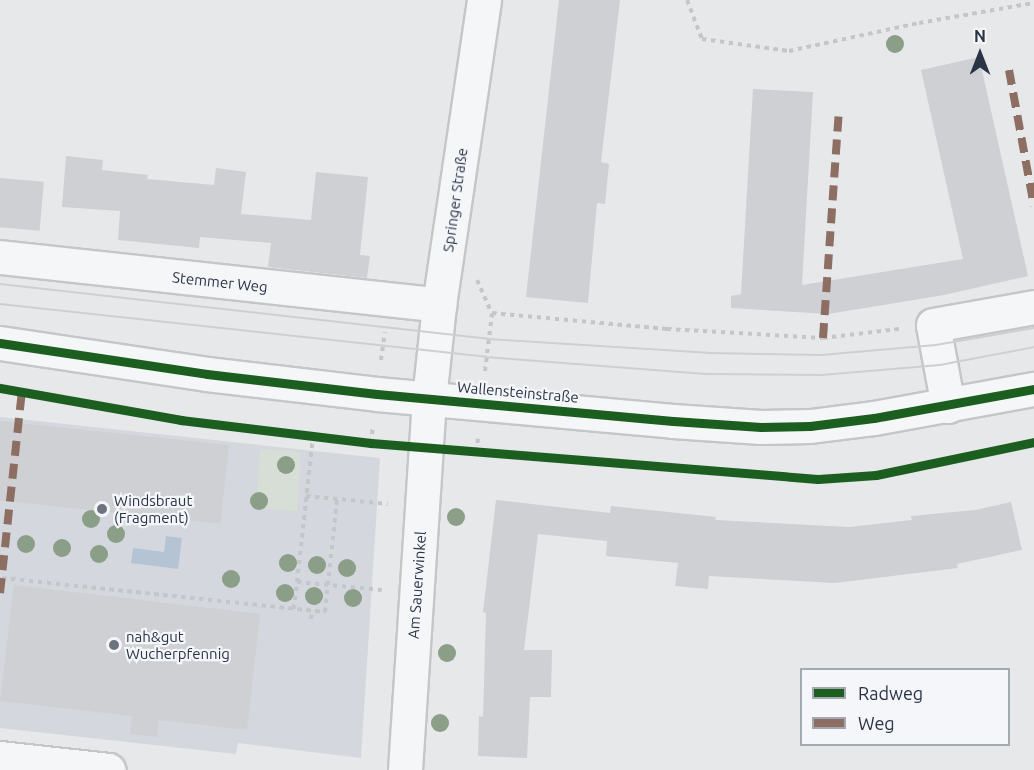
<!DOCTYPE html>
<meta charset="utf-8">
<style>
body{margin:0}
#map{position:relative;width:1034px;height:770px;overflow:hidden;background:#e6e8ea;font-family:Ubuntu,sans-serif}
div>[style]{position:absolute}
.built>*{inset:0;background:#d4d7dd}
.green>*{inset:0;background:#d6ded6;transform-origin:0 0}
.water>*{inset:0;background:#b4c4d5}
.building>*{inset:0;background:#ced0d3;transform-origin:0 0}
.path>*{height:4px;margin-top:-2px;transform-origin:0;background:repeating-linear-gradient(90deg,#c5c6ca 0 4.5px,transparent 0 9px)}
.roads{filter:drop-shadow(2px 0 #c4c6c8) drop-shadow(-2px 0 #c4c6c8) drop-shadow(0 2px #c4c6c8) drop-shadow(0 -2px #c4c6c8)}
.minor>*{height:33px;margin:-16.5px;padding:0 16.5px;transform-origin:16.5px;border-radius:16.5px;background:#f5f6f7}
.tram>*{height:1.5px;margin:-0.75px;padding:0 0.75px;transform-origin:0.75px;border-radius:0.75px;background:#cecfd2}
.quiet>*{height:8px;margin-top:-4px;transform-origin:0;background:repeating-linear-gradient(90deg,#8d6e63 0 15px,transparent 0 23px)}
.cycleway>*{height:9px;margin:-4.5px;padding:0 4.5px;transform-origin:4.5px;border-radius:4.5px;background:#1b5e20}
.trees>*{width:18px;height:18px;margin:-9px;border-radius:50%;background:#8a9e88}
.dots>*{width:16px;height:16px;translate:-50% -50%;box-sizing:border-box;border:3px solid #f4f6f9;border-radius:50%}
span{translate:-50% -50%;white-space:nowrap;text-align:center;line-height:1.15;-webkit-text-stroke:4.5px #f4f6f9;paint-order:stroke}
.street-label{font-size:15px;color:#2b3445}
.poi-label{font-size:15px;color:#2b3445}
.left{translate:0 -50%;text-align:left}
.legend{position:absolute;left:800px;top:668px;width:210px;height:78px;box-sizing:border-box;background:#f4f6f9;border:2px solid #a4a8b1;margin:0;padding:8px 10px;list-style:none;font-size:18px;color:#2b3445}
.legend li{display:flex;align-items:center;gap:12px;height:30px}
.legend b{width:30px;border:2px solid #a4a8b1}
.north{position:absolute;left:950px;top:24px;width:60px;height:60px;-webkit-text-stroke:4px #f4f6f9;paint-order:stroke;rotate:0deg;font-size:16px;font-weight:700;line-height:24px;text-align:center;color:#2b3445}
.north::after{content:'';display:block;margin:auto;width:21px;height:27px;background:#2b3445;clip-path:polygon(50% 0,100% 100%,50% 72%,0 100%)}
</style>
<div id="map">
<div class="built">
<i style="clip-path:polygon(0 417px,380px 458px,361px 758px,238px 743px,236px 754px,0 728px)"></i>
</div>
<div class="green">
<i style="left:260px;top:449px;width:41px;height:59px;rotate:4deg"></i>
</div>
<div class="water">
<i style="clip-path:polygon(166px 536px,182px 538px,178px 569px,131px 563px,133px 548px,164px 552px)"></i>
</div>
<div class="building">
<i style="clip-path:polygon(559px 0,620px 0,601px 162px,609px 164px,605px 204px,597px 203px,588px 303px,526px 297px)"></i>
<i style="clip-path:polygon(979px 57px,1028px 276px,944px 295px,828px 314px,731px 308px,731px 296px,741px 294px,753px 89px,813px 92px,802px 285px,963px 259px,921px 70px)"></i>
<i style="clip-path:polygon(66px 156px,103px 160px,102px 170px,148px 175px,147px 179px,214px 185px,216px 168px,246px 172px,241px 214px,311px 220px,316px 172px,368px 177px,360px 255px,370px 256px,367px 278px,268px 267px,271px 243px,200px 237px,199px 248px,118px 240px,120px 211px,62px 207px)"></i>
<i style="left:0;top:178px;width:44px;height:49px;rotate:5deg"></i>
<i style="left:0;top:421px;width:230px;height:79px;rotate:6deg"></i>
<i style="clip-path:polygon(496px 500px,610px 513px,611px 506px,716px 517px,715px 520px,849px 527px,912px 520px,911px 516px,975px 510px,1011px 502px,1022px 550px,957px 564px,958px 568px,835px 583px,709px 576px,708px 589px,675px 586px,678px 563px,606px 556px,607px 541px,538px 534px,524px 650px,552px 650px,551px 697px,530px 697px,527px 758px,478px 756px,479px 716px,483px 717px,486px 613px,483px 612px)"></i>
<i style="clip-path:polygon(14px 585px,260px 614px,247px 730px,159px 720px,157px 737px,130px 734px,132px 716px,0 701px)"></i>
</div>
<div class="path">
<i style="left:687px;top:0;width:42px;rotate:69deg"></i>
<i style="left:702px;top:39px;width:88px;rotate:7.9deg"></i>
<i style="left:789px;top:51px;width:133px;rotate:-12.2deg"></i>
<i style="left:919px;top:23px;width:117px;rotate:-9.9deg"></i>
<i style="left:477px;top:280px;width:36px;rotate:66deg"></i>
<i style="left:492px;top:313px;width:176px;rotate:5.2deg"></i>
<i style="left:667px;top:329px;width:156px;rotate:3.3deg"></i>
<i style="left:823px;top:338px;width:77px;rotate:-6.8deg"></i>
<i style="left:381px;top:360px;width:28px;rotate:-82deg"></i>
<i style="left:485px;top:371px;width:58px;rotate:-83.1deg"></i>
<i style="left:371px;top:443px;width:16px;rotate:-83deg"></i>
<i style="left:477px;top:452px;width:14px;rotate:-86deg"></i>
<i style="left:306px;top:496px;width:82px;rotate:5.6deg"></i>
<i style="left:2px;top:578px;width:325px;rotate:6deg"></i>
<i style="left:325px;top:612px;width:114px;rotate:-83.9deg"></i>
<i style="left:297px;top:582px;width:85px;rotate:5.4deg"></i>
<i style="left:294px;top:609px;width:174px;rotate:-83.7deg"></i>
<i style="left:311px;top:619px;width:8px;rotate:-83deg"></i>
</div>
<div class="roads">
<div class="minor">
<i style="left:0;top:257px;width:442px;rotate:6.2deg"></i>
<i style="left:0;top:343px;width:209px;rotate:8.5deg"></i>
<i style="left:207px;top:374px;width:171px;rotate:6.7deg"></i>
<i style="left:377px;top:394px;width:297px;rotate:5.2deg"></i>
<i style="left:673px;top:421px;width:88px;rotate:3.9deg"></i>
<i style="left:761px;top:427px;width:49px;rotate:-1.2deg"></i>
<i style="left:810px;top:426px;width:64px;rotate:-7.1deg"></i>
<i style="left:874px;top:418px;width:163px;rotate:-10.3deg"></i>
<i style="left:948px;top:406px;width:82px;rotate:-100.5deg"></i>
<i style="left:933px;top:325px;width:103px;rotate:-10.1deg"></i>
<i style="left:0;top:758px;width:109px;rotate:6.3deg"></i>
<i style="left:405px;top:770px;width:372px;rotate:-86.3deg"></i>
<i style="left:429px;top:399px;width:95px;rotate:-83.9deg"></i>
<i style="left:439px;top:305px;width:308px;rotate:-81.6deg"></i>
</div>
</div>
<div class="tram">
<i style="left:0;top:284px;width:491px;rotate:6.4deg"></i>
<i style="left:488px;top:339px;width:220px;rotate:3.6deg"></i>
<i style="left:708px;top:353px;width:113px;rotate:1deg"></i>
<i style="left:821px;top:355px;width:115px;rotate:-5deg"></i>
<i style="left:936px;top:345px;width:99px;rotate:-9.8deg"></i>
<i style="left:0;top:304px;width:489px;rotate:6.2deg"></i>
<i style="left:486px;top:357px;width:223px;rotate:4.4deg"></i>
<i style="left:708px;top:374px;width:114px;rotate:0.5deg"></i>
<i style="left:822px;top:375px;width:118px;rotate:-4.8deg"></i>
<i style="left:940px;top:365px;width:96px;rotate:-10.8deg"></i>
</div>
<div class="quiet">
<i style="left:1009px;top:70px;width:138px;rotate:79.6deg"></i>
<i style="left:823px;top:338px;width:229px;rotate:-86deg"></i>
<i style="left:0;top:593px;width:203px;rotate:-83.8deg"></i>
</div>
<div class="cycleway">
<i style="left:0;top:343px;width:209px;rotate:8.5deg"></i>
<i style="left:207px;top:374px;width:171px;rotate:6.7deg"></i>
<i style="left:377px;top:394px;width:297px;rotate:5.2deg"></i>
<i style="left:673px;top:421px;width:88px;rotate:3.9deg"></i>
<i style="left:761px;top:427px;width:49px;rotate:-1.2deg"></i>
<i style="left:810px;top:426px;width:64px;rotate:-7.1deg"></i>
<i style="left:874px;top:418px;width:163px;rotate:-10.3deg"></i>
<i style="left:0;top:388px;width:184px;rotate:10deg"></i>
<i style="left:181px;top:420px;width:191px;rotate:6.9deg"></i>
<i style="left:371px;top:443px;width:448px;rotate:4.6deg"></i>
<i style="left:818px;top:479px;width:58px;rotate:-3.9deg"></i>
<i style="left:876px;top:475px;width:161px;rotate:-11.8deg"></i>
</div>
<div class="trees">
<i style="left:895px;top:44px"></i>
<i style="left:286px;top:465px"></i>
<i style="left:259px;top:501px"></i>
<i style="left:456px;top:517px"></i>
<i style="left:91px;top:519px"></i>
<i style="left:116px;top:534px"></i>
<i style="left:26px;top:544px"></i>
<i style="left:62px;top:548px"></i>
<i style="left:99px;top:554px"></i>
<i style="left:288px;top:563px"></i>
<i style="left:317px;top:565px"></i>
<i style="left:347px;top:568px"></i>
<i style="left:231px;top:579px"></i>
<i style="left:285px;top:593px"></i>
<i style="left:314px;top:596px"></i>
<i style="left:353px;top:598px"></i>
<i style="left:447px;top:653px"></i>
<i style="left:440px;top:723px"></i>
</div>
<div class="dots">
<i style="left:102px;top:509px;background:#6c737f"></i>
<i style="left:114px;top:645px;background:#6c737f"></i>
</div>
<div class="street-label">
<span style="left:455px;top:200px;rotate:-82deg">Springer Straße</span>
<span style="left:220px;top:282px;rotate:6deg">Stemmer Weg</span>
<span style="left:518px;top:392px;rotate:5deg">Wallensteinstraße</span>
<span style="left:417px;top:585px;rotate:-86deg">Am Sauerwinkel</span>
</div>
<div class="poi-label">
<span class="left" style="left:114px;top:509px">Windsbraut<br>(Fragment)</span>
<span class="left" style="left:126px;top:645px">nah&amp;gut<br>Wucherpfennig</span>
</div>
<ul class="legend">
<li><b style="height:8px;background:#1b5e20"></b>Radweg</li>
<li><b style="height:8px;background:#8d6e63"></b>Weg</li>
</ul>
<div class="north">N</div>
</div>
